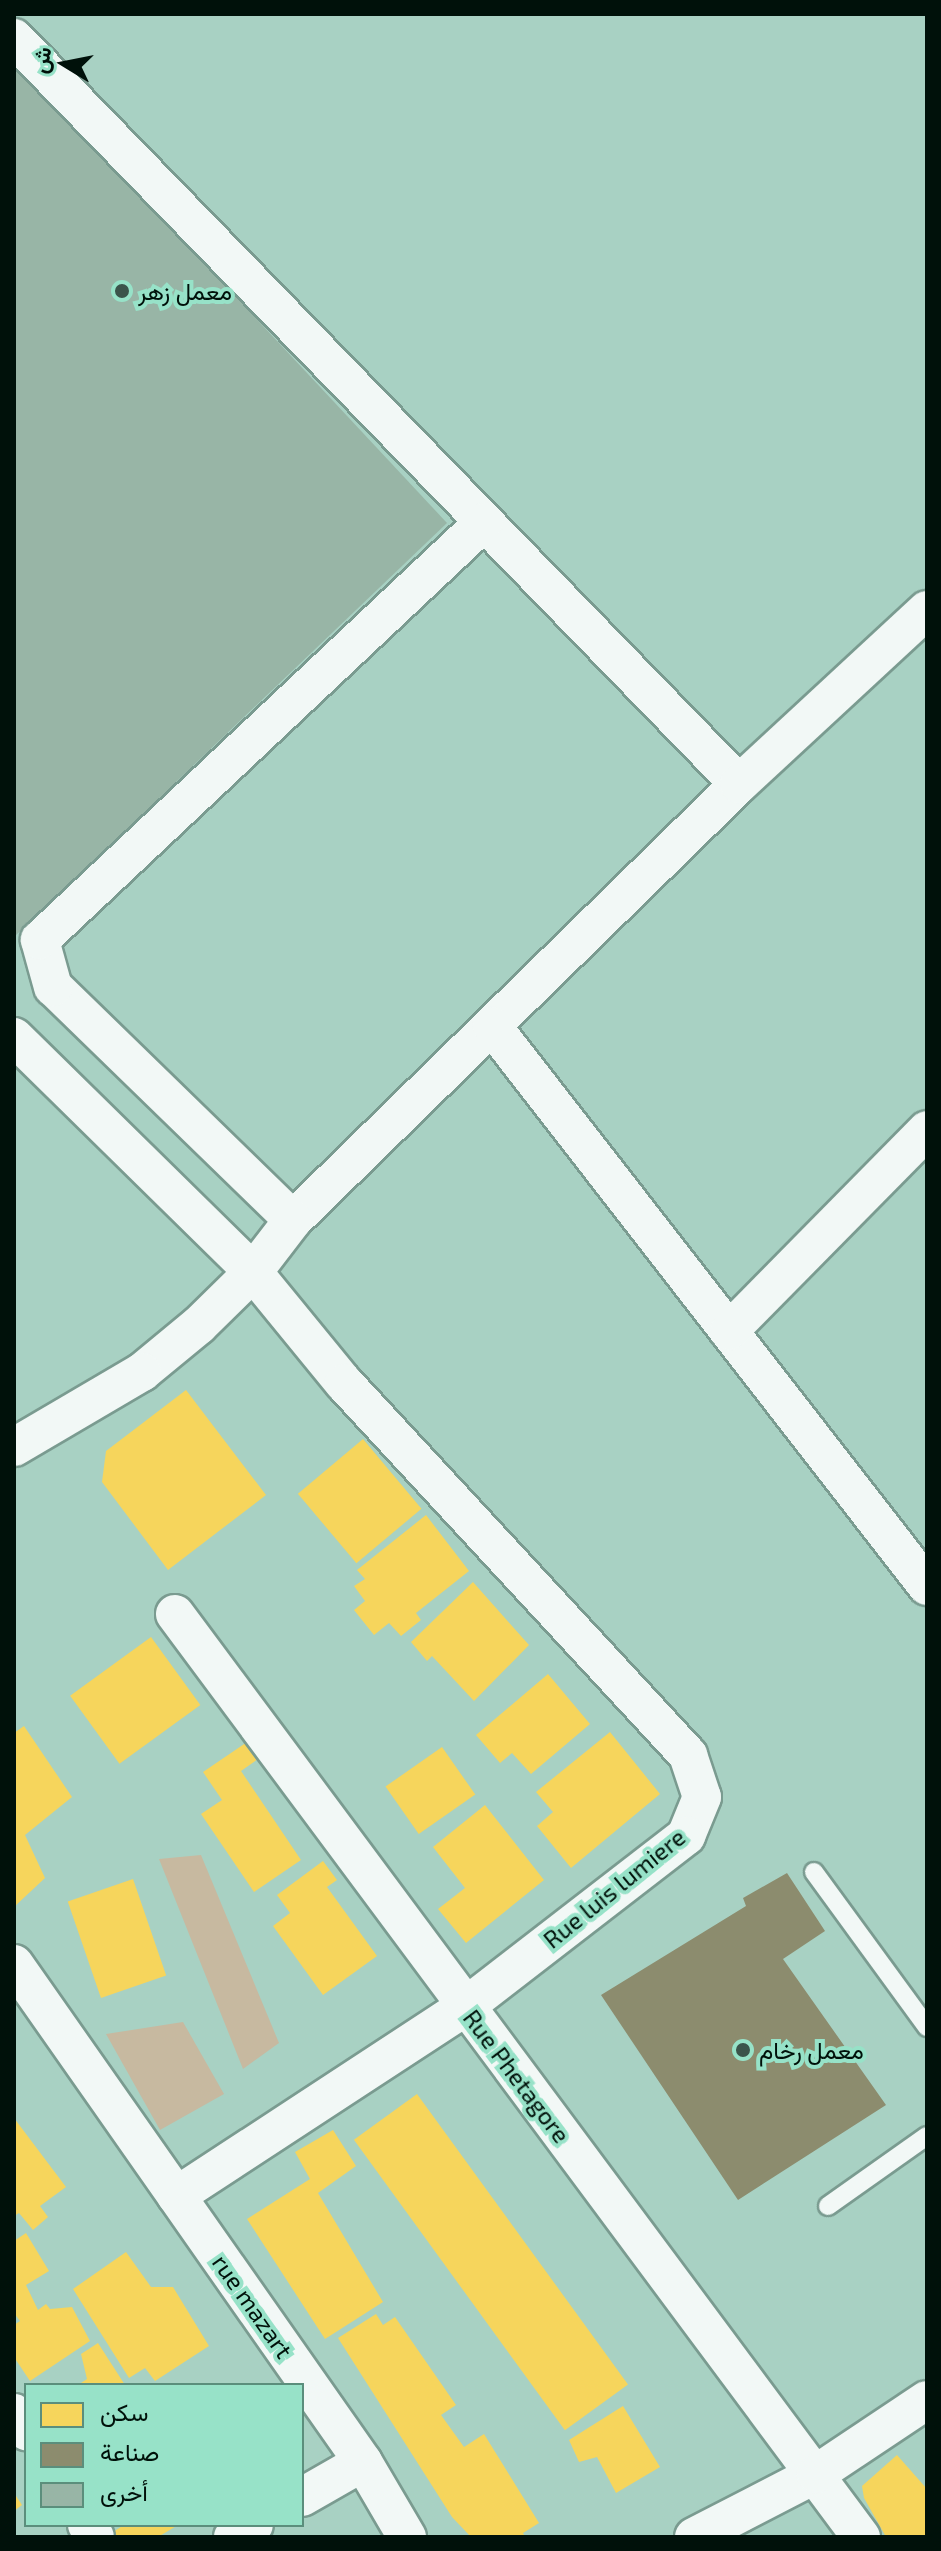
<!DOCTYPE html>
<meta charset="utf-8">
<style>
body{margin:0}
#map{position:relative;width:941px;height:2551px;overflow:hidden;background:#a8d1c3;font-family:"Exo 2",Vazirmatn,sans-serif}
div>[style]{position:absolute}
.green>*{inset:0;background:#c7b9a0}
.homes>*{inset:0;background:#f6d55c;transform-origin:0 0}
.industry>*{inset:0;background:#8c8c6e;transform-origin:0 0}
.building>*{inset:0;background:#98b5a6}
.roads{filter:drop-shadow(2px 0 #7a9b90) drop-shadow(-2px 0 #7a9b90) drop-shadow(0 2px #7a9b90) drop-shadow(0 -2px #7a9b90)}
.lane>*{height:18px;margin:-9px;padding:0 9px;transform-origin:9px;border-radius:9px;background:#f2f8f6}
.street>*{height:38px;margin:-19px;padding:0 19px;transform-origin:19px;border-radius:19px;background:#f2f8f6}
.dots>*{width:22px;height:22px;translate:-50% -50%;box-sizing:border-box;border:4px solid #97e2c8;border-radius:50%}
span{translate:-50% -50%;white-space:nowrap;text-align:center;line-height:1.15;-webkit-text-stroke:8px #97e2c8;paint-order:stroke}
.poi-label{font-size:24px;color:#00110a}
.left{translate:0 -50%;text-align:left}
.street-label{font-size:24px;color:#00110a}
.frame{position:absolute;inset:0;border:16px solid #00110a;pointer-events:none}
.legend{position:absolute;left:24px;top:2383px;width:280px;height:144px;box-sizing:border-box;background:#97e2c8;border:2px solid #5b8e7c;margin:0;padding:10px 14px;list-style:none;font-size:24px;color:#00110a}
.legend li{display:flex;align-items:center;gap:16px;height:40px}
.legend b{width:40px;border:2px solid #5b8e7c}
.north{position:absolute;left:24px;top:24px;width:80px;height:80px;-webkit-text-stroke:6px #97e2c8;paint-order:stroke;rotate:280deg;font-size:22px;font-weight:700;line-height:32px;text-align:center;color:#00110a}
.north::after{content:'';display:block;margin:auto;width:28px;height:36px;background:#00110a;clip-path:polygon(50% 0,100% 100%,50% 72%,0 100%)}
</style>
<div id="map">
<div class="green">
<i style="clip-path:polygon(201px 1855px,279px 2043px,243px 2069px,159px 1859px)"></i>
<i style="clip-path:polygon(183px 2022px,224px 2094px,160px 2130px,106px 2034px)"></i>
</div>
<div class="homes">
<i style="clip-path:polygon(186px 1390px,266px 1495px,168px 1570px,102px 1482px,106px 1451px)"></i>
<i style="left:363px;top:1439px;width:91px;height:85px;rotate:50deg"></i>
<i style="clip-path:polygon(426px 1515px,469px 1571px,416px 1613px,421px 1620px,401px 1636px,389px 1623px,374px 1635px,354px 1610px,365px 1601px,354px 1586px,365px 1579px,357px 1570px)"></i>
<i style="clip-path:polygon(473px 1582px,529px 1645px,474px 1701px,432px 1656px,427px 1661px,411px 1642px)"></i>
<i style="left:151px;top:1637px;width:84px;height:100px;rotate:54deg"></i>
<i style="clip-path:polygon(548px 1674px,590px 1724px,531px 1774px,512px 1753px,500px 1763px,476px 1735px)"></i>
<i style="clip-path:polygon(24px 1726px,72px 1797px,25px 1835px,45px 1878px,14px 1907px,14px 1733px)"></i>
<i style="clip-path:polygon(610px 1732px,660px 1794px,571px 1868px,537px 1826px,553px 1812px,536px 1792px)"></i>
<i style="clip-path:polygon(253px 1738px,258px 1759px,241px 1771px,301px 1860px,254px 1892px,201px 1814px,222px 1800px,203px 1772px)"></i>
<i style="left:442px;top:1747px;width:58px;height:69px;rotate:55deg"></i>
<i style="clip-path:polygon(485px 1805px,544px 1880px,466px 1943px,438px 1909px,465px 1888px,433px 1847px)"></i>
<i style="clip-path:polygon(323px 1861px,337px 1880px,327px 1887px,377px 1956px,323px 1995px,273px 1926px,290px 1913px,277px 1895px)"></i>
<i style="left:133px;top:1879px;width:102px;height:69px;rotate:71deg"></i>
<i style="left:417px;top:2094px;width:359px;height:78px;rotate:54deg"></i>
<i style="clip-path:polygon(14px 2118px,66px 2187px,40px 2206px,48px 2217px,33px 2230px,19px 2213px,14px 2216px)"></i>
<i style="clip-path:polygon(333px 2130px,356px 2166px,318px 2193px,383px 2302px,325px 2339px,247px 2219px,310px 2179px,295px 2152px)"></i>
<i style="clip-path:polygon(26px 2233px,49px 2271px,26px 2285px,38px 2310px,46px 2304px,50px 2309px,72px 2307px,90px 2341px,30px 2381px,14px 2357px,14px 2325px,20px 2321px,14px 2313px,14px 2241px)"></i>
<i style="clip-path:polygon(126px 2252px,151px 2287px,173px 2287px,209px 2346px,155px 2381px,145px 2368px,129px 2378px,73px 2289px)"></i>
<i style="clip-path:polygon(376px 2314px,383px 2325px,395px 2317px,456px 2405px,441px 2415px,464px 2447px,484px 2434px,539px 2523px,523px 2533px,525px 2537px,471px 2537px,452px 2517px,338px 2338px)"></i>
<i style="clip-path:polygon(98px 2343px,125px 2385px,78px 2385px,87px 2379px,81px 2354px)"></i>
<i style="clip-path:polygon(623px 2406px,660px 2467px,616px 2493px,597px 2457px,579px 2462px,569px 2440px)"></i>
<i style="clip-path:polygon(897px 2455px,927px 2489px,927px 2537px,886px 2537px,864px 2498px,862px 2486px)"></i>
<i style="clip-path:polygon(16px 2496px,22px 2505px,14px 2511px,14px 2497px)"></i>
<i style="clip-path:polygon(124px 2525px,178px 2525px,158px 2537px,105px 2537px)"></i>
</div>
<div class="industry">
<i style="left:263px;top:371px;width:167px;height:305px;rotate:48deg"></i>
<i style="clip-path:polygon(17px 613px,73px 676px,14px 732px,14px 616px)"></i>
<i style="clip-path:polygon(14px 761px,41px 790px,14px 814px)"></i>
<i style="clip-path:polygon(787px 1873px,825px 1931px,783px 1959px,886px 2105px,738px 2200px,601px 1995px,746px 1906px,743px 1898px)"></i>
</div>
<div class="building">
<i style="clip-path:polygon(14px 59px,447px 523px,14px 937px)"></i>
</div>
<div class="roads">
<div class="lane">
<i style="left:814px;top:1872px;width:192px;rotate:53.9deg"></i>
<i style="left:828px;top:2206px;width:121px;rotate:-35.3deg"></i>
</div>
<div class="street">
<i style="left:14px;top:38px;width:1040px;rotate:45.82deg"></i>
<i style="left:739px;top:784px;width:624px;rotate:135.65deg"></i>
<i style="left:293px;top:1220px;width:66px;rotate:127.6deg"></i>
<i style="left:253px;top:1272px;width:76px;rotate:135.5deg"></i>
<i style="left:199px;top:1325px;width:74px;rotate:140.5deg"></i>
<i style="left:142px;top:1372px;width:148px;rotate:149.6deg"></i>
<i style="left:739px;top:784px;width:256px;rotate:-42.8deg"></i>
<i style="left:492px;top:1026px;width:709px;rotate:52.16deg"></i>
<i style="left:14px;top:1037px;width:335px;rotate:44.5deg"></i>
<i style="left:253px;top:1272px;width:144px;rotate:50.7deg"></i>
<i style="left:344px;top:1383px;width:507px;rotate:47.24deg"></i>
<i style="left:688px;top:1755px;width:44px;rotate:71.6deg"></i>
<i style="left:702px;top:1797px;width:42px;rotate:112.3deg"></i>
<i style="left:686px;top:1836px;width:279px;rotate:142.3deg"></i>
<i style="left:465px;top:2007px;width:345px;rotate:146.8deg"></i>
<i style="left:293px;top:1220px;width:334px;rotate:-135.8deg"></i>
<i style="left:53px;top:987px;width:49px;rotate:-105.5deg"></i>
<i style="left:40px;top:940px;width:610px;rotate:-43.27deg"></i>
<i style="left:729px;top:1331px;width:282px;rotate:-45.4deg"></i>
<i style="left:175px;top:1614px;width:1150px;rotate:53.38deg"></i>
<i style="left:14px;top:1964px;width:608px;rotate:54.98deg"></i>
<i style="left:363px;top:2462px;width:87px;rotate:59.6deg"></i>
<i style="left:14px;top:2413px;width:22px;rotate:56deg"></i>
<i style="left:302px;top:2497px;width:70px;rotate:-29.8deg"></i>
<i style="left:87px;top:2525px;width:14px;rotate:56deg"></i>
<i style="left:233px;top:2537px;width:24px;rotate:-30deg"></i>
<i style="left:694px;top:2537px;width:137px;rotate:-27.3deg"></i>
<i style="left:816px;top:2474px;width:133px;rotate:-33.7deg"></i>
</div>
</div>
<div class="dots">
<i style="left:122px;top:291px;background:#3b544b"></i>
<i style="left:743px;top:2050px;background:#3b544b"></i>
</div>
<div class="poi-label">
<span class="left" style="left:138px;top:291px">معمل زهر</span>
<span class="left" style="left:759px;top:2050px">معمل رخام</span>
</div>
<div class="street-label">
<span style="left:614px;top:1888px;rotate:-39deg">Rue luis lumiere</span>
<span style="left:517px;top:2076px;rotate:53deg">Rue Phetagore</span>
<span style="left:253px;top:2306px;rotate:55deg">rue mazart</span>
</div>
<div class="frame"></div>
<ul class="legend">
<li><b style="height:22px;background:#f6d55c"></b>سكن</li>
<li><b style="height:22px;background:#8c8c6e"></b>صناعة</li>
<li><b style="height:22px;background:#98b5a6"></b>أخرى</li>
</ul>
<div class="north">ش</div>
</div>
